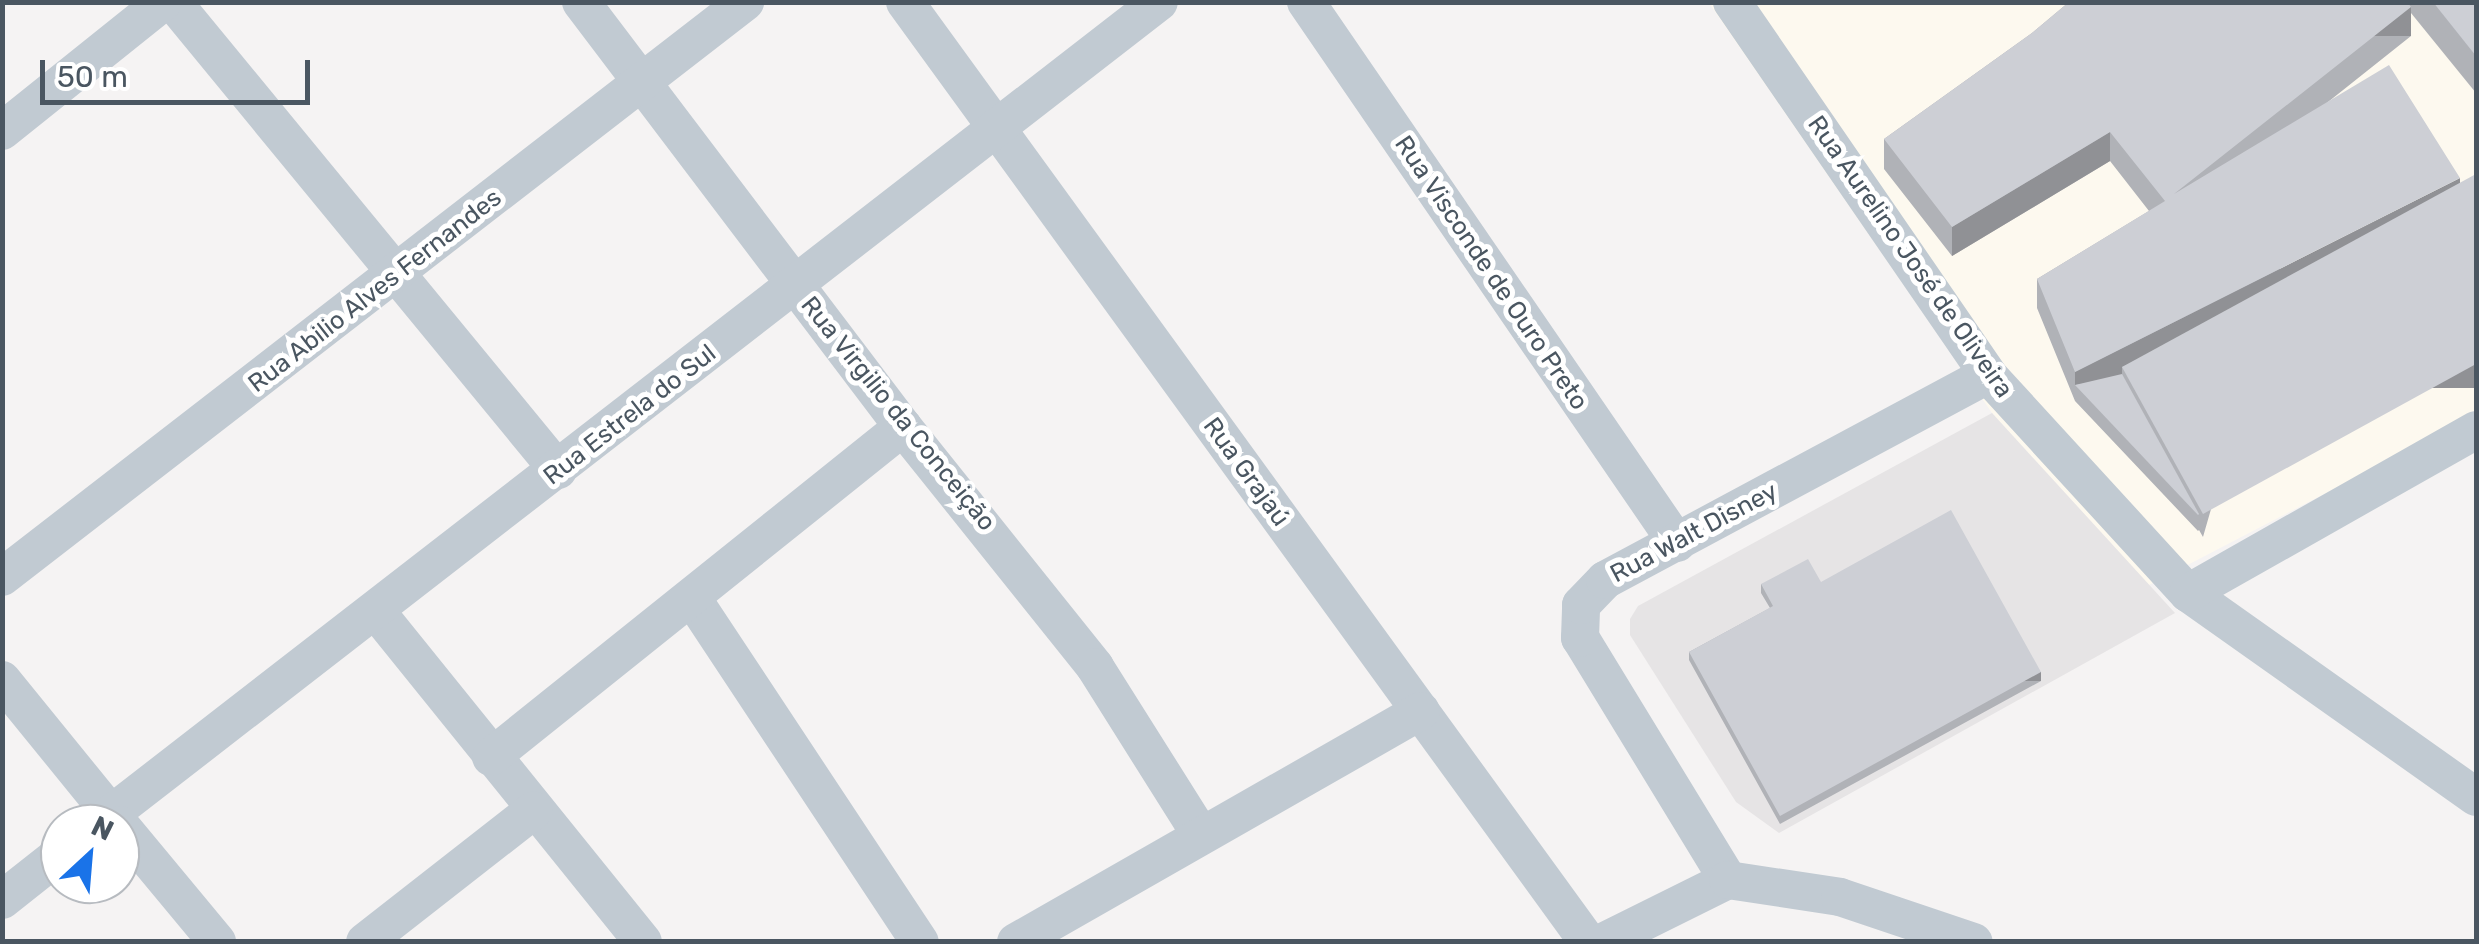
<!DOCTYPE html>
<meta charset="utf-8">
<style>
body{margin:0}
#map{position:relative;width:2479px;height:944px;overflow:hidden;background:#f5f3f3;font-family:Rubik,sans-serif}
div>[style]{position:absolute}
.commercial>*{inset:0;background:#fdf9ef}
.education>*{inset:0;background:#e6e4e5}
.street>*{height:38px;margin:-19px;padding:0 19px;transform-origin:19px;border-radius:19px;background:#c1cad2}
.wall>*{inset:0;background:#b0b2b7}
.shaded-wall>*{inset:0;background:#909195;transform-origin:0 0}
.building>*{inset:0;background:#cdcfd5}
span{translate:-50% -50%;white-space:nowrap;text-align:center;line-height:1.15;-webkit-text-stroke:10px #fff;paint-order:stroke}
.street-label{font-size:25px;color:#4a5661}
.frame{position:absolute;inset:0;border:5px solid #4a5661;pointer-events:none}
.north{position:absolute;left:40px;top:804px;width:100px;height:100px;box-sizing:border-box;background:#fff;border:2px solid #b7bbc0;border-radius:50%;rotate:26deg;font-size:28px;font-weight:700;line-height:40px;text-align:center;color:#4a5661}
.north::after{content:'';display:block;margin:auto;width:35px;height:45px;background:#1a73e8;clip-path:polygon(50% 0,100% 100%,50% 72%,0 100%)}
.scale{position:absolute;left:40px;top:60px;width:270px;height:45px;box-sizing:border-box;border:5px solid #4a5661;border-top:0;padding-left:12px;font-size:30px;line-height:35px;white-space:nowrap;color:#4a5661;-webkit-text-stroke:8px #fff;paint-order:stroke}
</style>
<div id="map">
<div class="commercial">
<i style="clip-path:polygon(1709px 3px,2476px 3px,2476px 415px,2149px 585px,1992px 413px)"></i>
</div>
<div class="education">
<i style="clip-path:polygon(1992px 413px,2175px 613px,1779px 833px,1736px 802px,1630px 635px,1630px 619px,1638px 606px)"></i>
</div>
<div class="street">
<i style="left:173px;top:2px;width:606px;rotate:50.56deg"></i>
<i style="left:581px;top:2px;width:533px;rotate:52.85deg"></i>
<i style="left:903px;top:427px;width:307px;rotate:51.3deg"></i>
<i style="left:1095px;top:667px;width:199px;rotate:57.8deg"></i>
<i style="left:905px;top:2px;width:1162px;rotate:54deg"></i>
<i style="left:1306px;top:2px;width:656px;rotate:55.56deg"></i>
<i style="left:1732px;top:2px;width:452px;rotate:55.5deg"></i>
<i style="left:1988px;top:375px;width:296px;rotate:47.5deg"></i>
<i style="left:2188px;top:593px;width:353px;rotate:35.3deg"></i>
<i style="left:2px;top:131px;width:206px;rotate:-38.7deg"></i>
<i style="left:2px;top:577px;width:940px;rotate:-37.74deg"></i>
<i style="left:2188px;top:593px;width:331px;rotate:-29.5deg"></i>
<i style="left:694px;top:601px;width:409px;rotate:56.5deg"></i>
<i style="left:376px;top:611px;width:425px;rotate:51.1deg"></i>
<i style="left:2px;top:680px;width:186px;rotate:50.9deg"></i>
<i style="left:491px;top:757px;width:528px;rotate:-38.69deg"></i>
<i style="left:98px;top:824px;width:1342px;rotate:-37.77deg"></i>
<i style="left:120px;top:825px;width:152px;rotate:50.3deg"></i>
<i style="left:1728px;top:880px;width:284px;rotate:-121.4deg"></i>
<i style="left:1580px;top:638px;width:33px;rotate:-88deg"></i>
<i style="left:1581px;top:605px;width:35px;rotate:-46deg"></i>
<i style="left:1605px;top:580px;width:434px;rotate:-28.2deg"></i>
<i style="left:2px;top:900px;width:74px;rotate:-38.4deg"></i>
<i style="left:365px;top:942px;width:214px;rotate:-38deg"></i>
<i style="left:1016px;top:942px;width:466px;rotate:-29.7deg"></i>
<i style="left:1603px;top:942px;width:140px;rotate:-26.4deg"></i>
<i style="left:1728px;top:880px;width:113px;rotate:8.6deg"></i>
<i style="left:1840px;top:897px;width:141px;rotate:18.6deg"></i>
</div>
<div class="wall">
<i style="clip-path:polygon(2069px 2px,2476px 2px,2476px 93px,2411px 13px,2411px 36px,2328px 102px,2203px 537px,2199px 530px,2198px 531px,2075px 401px,2037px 308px,2037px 279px,2149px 211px,2110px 161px,1952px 256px,1884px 169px,1884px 139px,2032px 33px)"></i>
<i style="clip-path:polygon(1821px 582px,2041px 681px,1780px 824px,1689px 660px,1689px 652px,1770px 608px,1761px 593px,1761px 584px)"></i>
</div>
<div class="shaded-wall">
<i style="left:2411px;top:7px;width:29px;height:302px;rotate:90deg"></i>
<i style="clip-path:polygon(2110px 132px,2110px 161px,1952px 256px,1952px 227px)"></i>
<i style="clip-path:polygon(2460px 178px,2460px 207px,2122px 367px,2122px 378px,2075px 385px,2075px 372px)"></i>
<i style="left:2476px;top:364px;width:24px;height:311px;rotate:90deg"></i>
<i style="left:2041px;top:672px;width:9px;height:298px;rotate:90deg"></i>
</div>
<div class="building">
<i style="clip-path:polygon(2069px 2px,2407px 2px,2411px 7px,2174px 194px,2389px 65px,2460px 178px,2075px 372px,2037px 279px,2165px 201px,2110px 132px,1952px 227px,1884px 139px,2032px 33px)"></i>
<i style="clip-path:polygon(2433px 2px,2476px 2px,2476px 56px)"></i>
<i style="clip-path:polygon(2476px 174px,2476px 364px,2203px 514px,2122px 367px)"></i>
<i style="clip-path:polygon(2122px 374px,2199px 514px,2198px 515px,2075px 385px)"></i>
<i style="clip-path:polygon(1951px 510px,2041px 672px,1780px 816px,1689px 652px,1773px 606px,1761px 584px,1808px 559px,1821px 582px)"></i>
</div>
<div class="street-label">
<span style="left:1910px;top:257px;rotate:55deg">Rua Aurelino José de Oliveira</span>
<span style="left:1491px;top:273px;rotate:56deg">Rua Visconde de Ouro Preto</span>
<span style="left:375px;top:291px;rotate:-38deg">Rua Abilio Alves Fernandes</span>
<span style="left:898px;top:414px;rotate:51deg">Rua Virgilio da Conceição</span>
<span style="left:630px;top:415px;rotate:-38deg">Rua Estrela do Sul</span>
<span style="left:1246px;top:472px;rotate:54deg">Rua Grajaú</span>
<span style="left:1694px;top:533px;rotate:-28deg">Rua Walt Disney</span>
</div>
<div class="frame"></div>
<div class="north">N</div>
<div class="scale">50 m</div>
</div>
